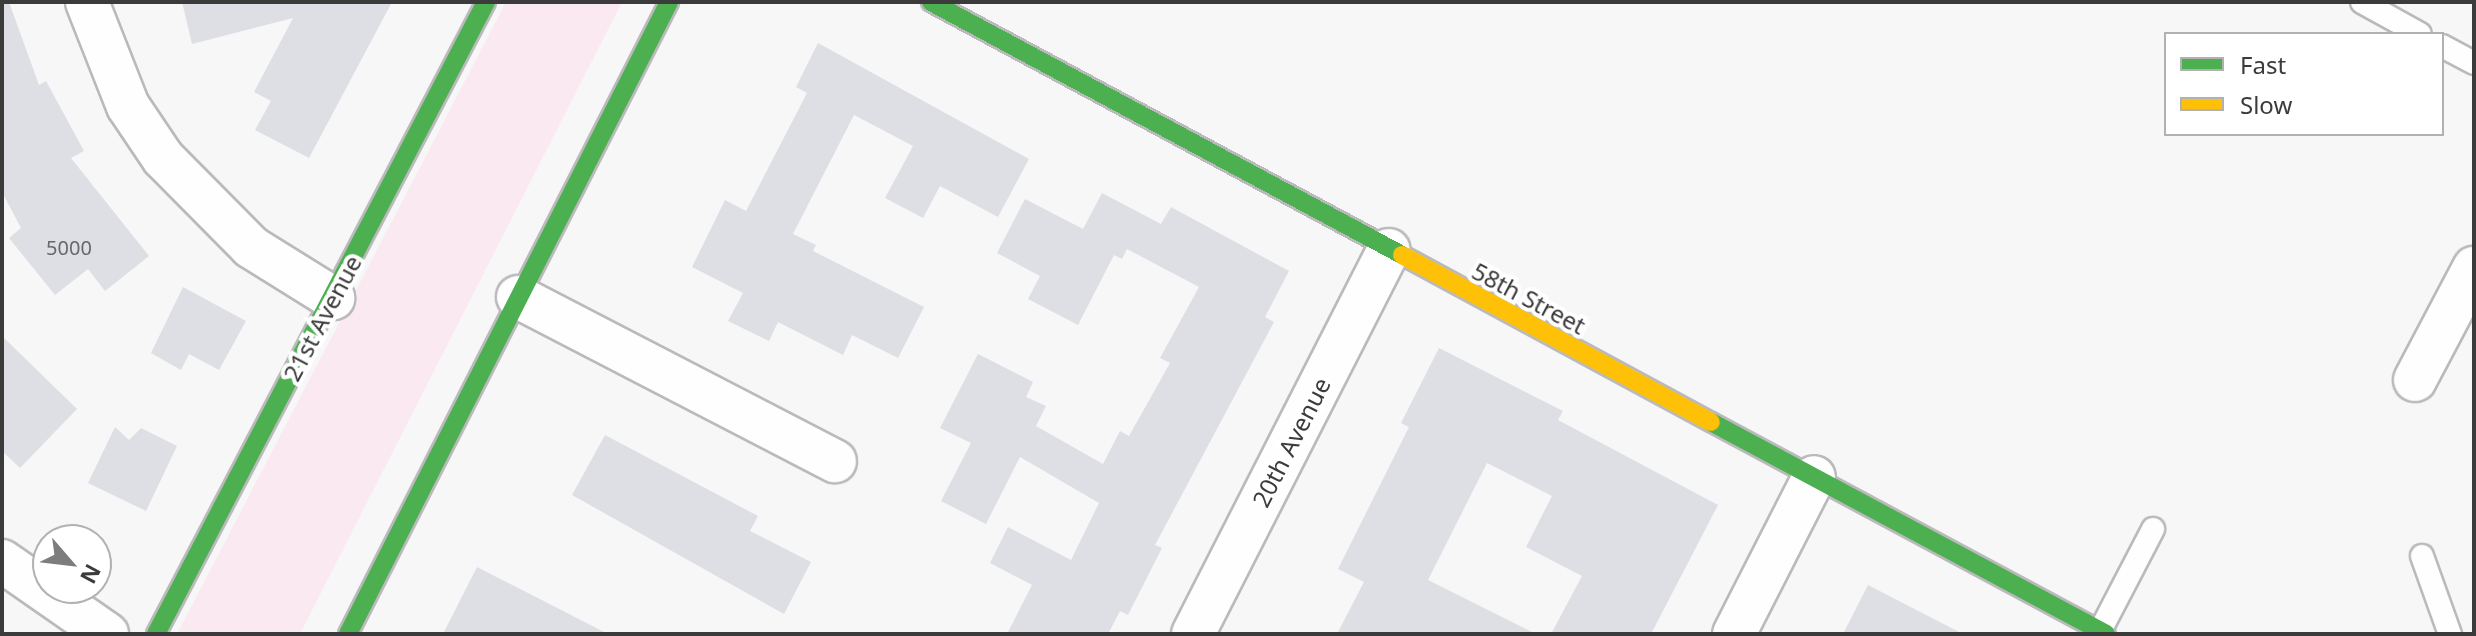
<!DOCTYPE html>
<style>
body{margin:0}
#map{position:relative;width:2476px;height:636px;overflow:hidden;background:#f7f7f8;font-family:"Noto Sans",sans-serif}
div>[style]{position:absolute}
.green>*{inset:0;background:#fae9f1}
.building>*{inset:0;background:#dddfe4}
.roads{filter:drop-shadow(2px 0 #bababc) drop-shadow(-2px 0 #bababc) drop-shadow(0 2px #bababc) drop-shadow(0 -2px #bababc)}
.lane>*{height:22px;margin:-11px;padding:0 11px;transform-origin:11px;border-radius:11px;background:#fefefe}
.street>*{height:42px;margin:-21px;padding:0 21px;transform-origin:21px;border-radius:21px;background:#fefefe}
.fast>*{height:18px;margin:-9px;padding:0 9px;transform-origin:9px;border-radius:9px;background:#4caf50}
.slow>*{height:18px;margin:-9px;padding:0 9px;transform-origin:9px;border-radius:9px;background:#ffc107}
span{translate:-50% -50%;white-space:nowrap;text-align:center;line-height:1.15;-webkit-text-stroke:8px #fff;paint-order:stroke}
.number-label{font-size:20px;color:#67686a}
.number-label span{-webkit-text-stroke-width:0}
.street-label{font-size:24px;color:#3b3b3c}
.frame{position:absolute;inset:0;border:4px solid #3b3b3c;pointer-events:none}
.legend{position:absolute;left:2164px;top:32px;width:280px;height:104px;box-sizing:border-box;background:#fff;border:2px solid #b1b1b1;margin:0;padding:10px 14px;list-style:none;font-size:24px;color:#3b3b3c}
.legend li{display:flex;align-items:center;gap:16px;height:40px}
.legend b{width:40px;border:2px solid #b1b1b1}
.north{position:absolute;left:32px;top:524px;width:80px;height:80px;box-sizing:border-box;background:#fff;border:2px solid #b1b1b1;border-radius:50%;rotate:118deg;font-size:22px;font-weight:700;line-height:32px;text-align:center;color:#3b3b3c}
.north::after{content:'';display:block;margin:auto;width:28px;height:36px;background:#7d7d7e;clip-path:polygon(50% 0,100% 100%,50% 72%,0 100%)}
</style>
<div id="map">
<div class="green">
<i style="clip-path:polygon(506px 2px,622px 2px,300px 634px,177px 634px)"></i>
</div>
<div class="building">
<i style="clip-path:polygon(2px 2px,9px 2px,39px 85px,46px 81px,84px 151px,71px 158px,149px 256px,105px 291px,88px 269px,55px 295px,9px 238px,21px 228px,2px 192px)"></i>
<i style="clip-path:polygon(182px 2px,392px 2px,309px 158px,255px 130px,271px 101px,254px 92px,293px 18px,192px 44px)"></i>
<i style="clip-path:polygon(818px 43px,1029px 159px,998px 217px,940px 186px,923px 218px,885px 198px,913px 146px,854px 115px,793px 234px,816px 245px,813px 251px,924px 307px,898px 358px,852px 335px,843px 355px,778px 322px,769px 341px,728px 321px,743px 293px,692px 267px,725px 200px,746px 211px,807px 93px,796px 87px)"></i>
<i style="clip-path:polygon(1102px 193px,1161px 224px,1171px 207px,1289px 271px,1265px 317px,1274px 322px,1155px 545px,1162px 548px,1128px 615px,1120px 611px,1108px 634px,1007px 634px,1032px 585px,990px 563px,1008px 527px,1071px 560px,1099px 503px,1020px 457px,986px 524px,941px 501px,971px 443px,940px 428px,978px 354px,1033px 382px,1026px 397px,1046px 406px,1036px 426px,1103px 464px,1120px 431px,1129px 436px,1170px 363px,1160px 358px,1199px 287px,1127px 249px,1122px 259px,1114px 255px,1078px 325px,1028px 299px,1040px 276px,997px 253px,1025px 199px,1083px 229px)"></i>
<i style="clip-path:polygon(183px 287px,246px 321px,219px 370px,189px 354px,181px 370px,151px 353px)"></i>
<i style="clip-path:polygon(2px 336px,77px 409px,20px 468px,2px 451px)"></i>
<i style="clip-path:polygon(1439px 348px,1563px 411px,1558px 420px,1718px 505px,1651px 634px,1551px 634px,1582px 576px,1526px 547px,1552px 496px,1487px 463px,1428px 580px,1536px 634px,1337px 634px,1364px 582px,1338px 569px,1409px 427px,1401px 423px)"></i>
<i style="clip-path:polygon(115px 427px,129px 440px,141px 428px,177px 446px,146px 511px,88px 483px)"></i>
<i style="clip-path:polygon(605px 435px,758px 516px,750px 531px,811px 562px,784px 614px,572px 495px)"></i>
<i style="clip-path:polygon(477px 567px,608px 634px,443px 634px)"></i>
<i style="clip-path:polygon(1868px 585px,1963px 634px,1843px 634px)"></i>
</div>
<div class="roads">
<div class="lane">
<i style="left:2362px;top:2px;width:66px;rotate:28.9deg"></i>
<i style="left:2442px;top:46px;width:36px;rotate:28deg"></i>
<i style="left:2422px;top:556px;width:83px;rotate:70.3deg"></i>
<i style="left:2100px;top:631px;width:115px;rotate:-62.5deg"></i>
</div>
<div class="street">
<i style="left:87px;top:2px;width:112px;rotate:68.5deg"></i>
<i style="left:128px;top:106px;width:63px;rotate:56.1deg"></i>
<i style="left:163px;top:158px;width:125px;rotate:45.3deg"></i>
<i style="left:251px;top:247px;width:97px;rotate:31.9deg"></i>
<i style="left:518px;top:297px;width:357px;rotate:27.4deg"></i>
<i style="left:2415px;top:380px;width:127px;rotate:-62.2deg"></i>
<i style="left:2px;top:561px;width:128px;rotate:34.8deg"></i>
<i style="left:1193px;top:634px;width:431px;rotate:-63deg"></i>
<i style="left:1734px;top:634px;width:176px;rotate:-63deg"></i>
</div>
<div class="fast">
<i style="left:931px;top:2px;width:535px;rotate:28.24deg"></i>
<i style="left:1711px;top:422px;width:448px;rotate:28.2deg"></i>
<i style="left:156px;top:634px;width:713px;rotate:-62.43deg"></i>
<i style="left:348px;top:634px;width:709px;rotate:-63.07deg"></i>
</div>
<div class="slow">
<i style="left:1402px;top:255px;width:351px;rotate:28.4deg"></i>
</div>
</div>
<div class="number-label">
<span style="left:69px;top:247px">5000</span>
</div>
<div class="street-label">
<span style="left:1529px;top:298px;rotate:28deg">58th Street</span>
<span style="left:322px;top:318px;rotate:-62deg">21st Avenue</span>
<span style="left:1291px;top:442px;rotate:-63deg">20th Avenue</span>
</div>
<div class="frame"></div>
<ul class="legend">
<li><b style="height:10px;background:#4caf50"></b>Fast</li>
<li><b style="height:10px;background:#ffc107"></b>Slow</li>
</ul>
<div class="north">N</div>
</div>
